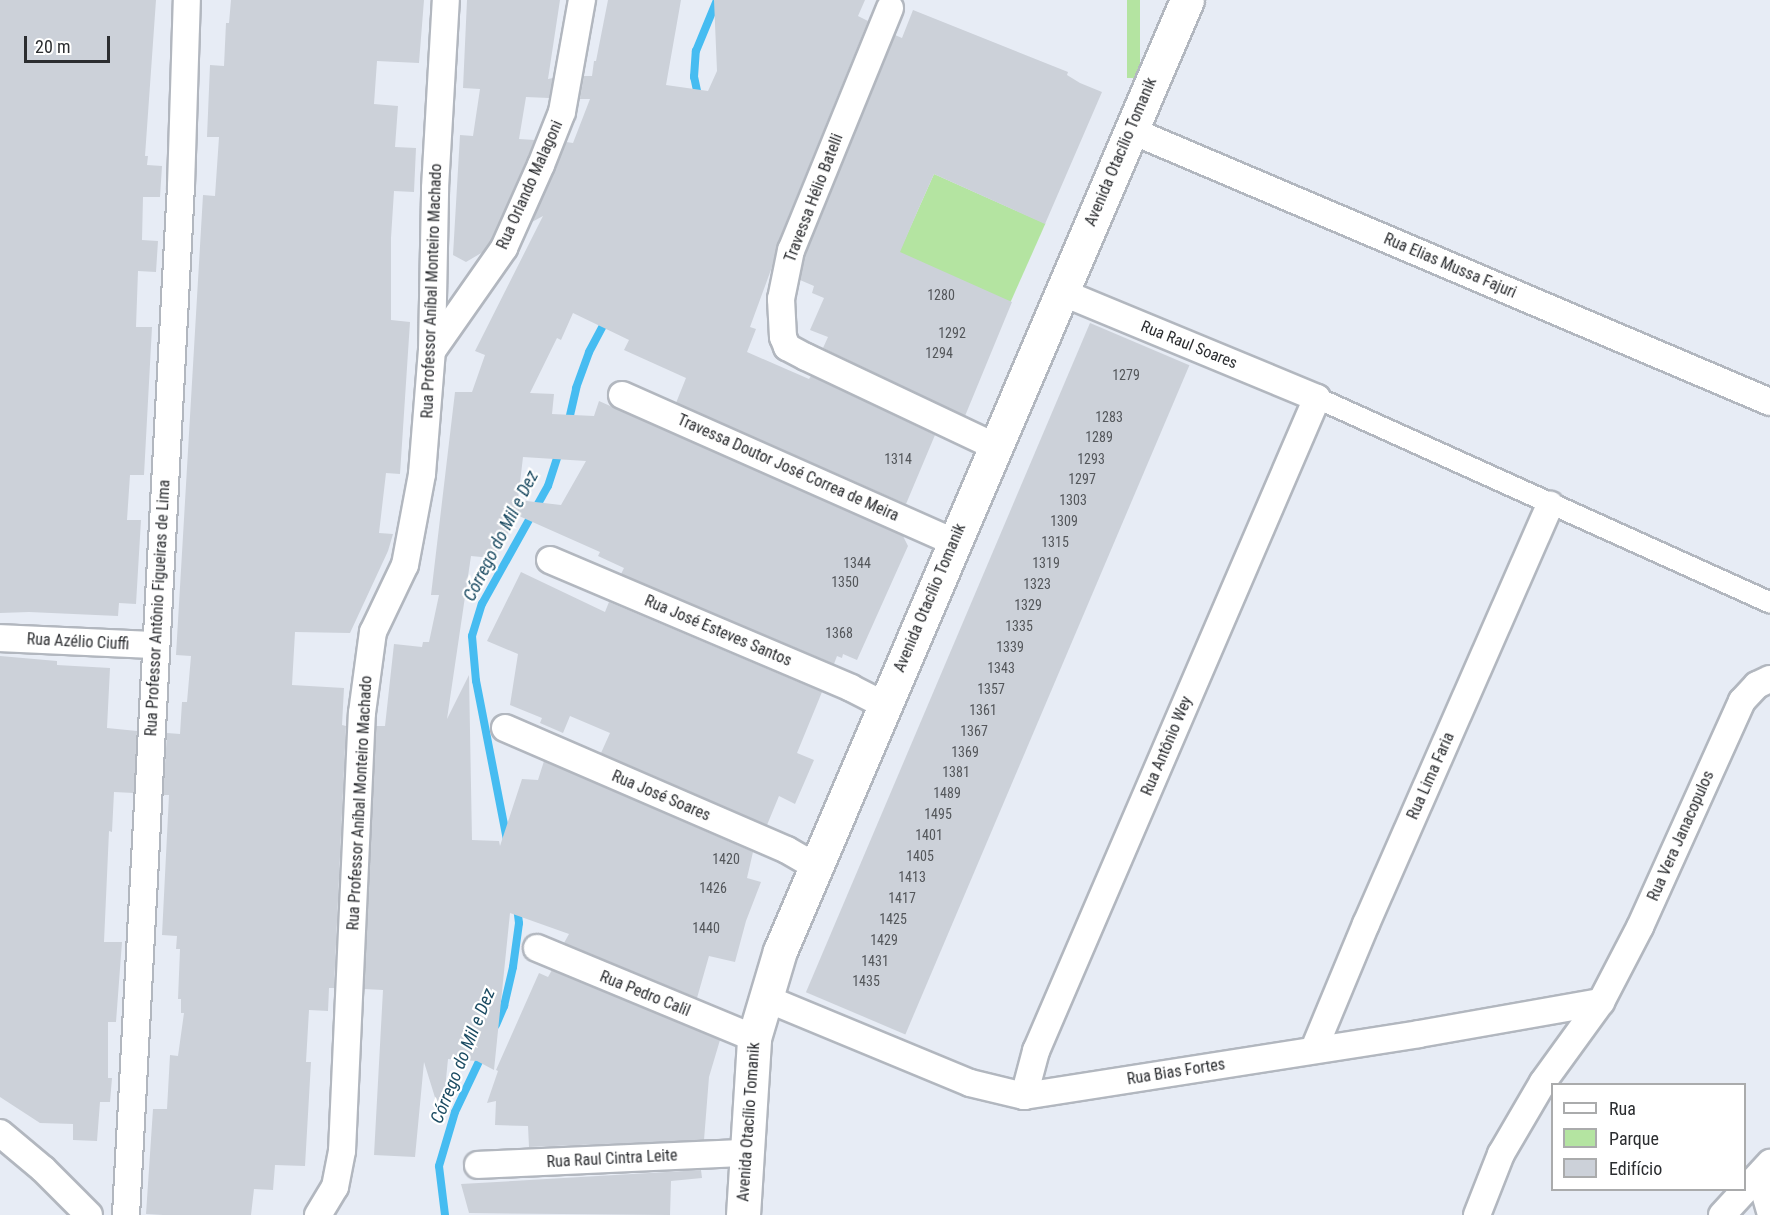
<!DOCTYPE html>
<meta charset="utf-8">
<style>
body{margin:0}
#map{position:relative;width:1770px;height:1215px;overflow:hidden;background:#e7ecf5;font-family:"Roboto Condensed",sans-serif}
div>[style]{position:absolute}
.green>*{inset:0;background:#b4e4a1;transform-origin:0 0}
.stream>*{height:8px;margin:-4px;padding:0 4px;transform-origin:4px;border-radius:4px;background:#46bcf1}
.building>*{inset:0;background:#ccd1d9;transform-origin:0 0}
.roads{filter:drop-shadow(2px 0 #b2b7bf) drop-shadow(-2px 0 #b2b7bf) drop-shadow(0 2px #b2b7bf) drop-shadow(0 -2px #b2b7bf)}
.pedestrian>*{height:20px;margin:-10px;padding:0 10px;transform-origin:10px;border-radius:10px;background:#fff}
.minor>*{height:26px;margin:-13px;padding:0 13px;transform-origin:13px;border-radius:13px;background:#fff}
.tertiary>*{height:33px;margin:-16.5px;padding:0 16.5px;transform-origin:16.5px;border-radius:16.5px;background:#fff}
span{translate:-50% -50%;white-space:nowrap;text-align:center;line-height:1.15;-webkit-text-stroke:4.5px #fff;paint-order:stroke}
.number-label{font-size:14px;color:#53565a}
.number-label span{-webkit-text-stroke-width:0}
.street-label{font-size:16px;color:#2b2d30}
.water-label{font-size:18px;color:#1a4a61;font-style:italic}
.legend{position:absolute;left:1551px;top:1083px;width:195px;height:108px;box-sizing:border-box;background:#fff;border:2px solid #aaabac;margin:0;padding:8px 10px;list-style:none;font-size:18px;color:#2b2d30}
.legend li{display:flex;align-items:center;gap:12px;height:30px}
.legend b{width:30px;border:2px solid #aaabac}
.scale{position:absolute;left:24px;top:36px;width:86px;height:27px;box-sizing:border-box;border:3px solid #2b2d30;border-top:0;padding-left:8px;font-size:18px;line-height:21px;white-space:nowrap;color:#2b2d30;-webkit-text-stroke:4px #fff;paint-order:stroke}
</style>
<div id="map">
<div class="green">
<i style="left:1127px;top:0;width:13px;height:78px"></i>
<i style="left:934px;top:174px;width:122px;height:86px;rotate:24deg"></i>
</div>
<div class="stream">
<i style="left:699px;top:100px;width:24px;rotate:-102deg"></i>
<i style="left:694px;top:77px;width:26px;rotate:-86deg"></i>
<i style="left:696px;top:51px;width:55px;rotate:-67.6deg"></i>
<i style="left:568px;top:424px;width:37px;rotate:-77deg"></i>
<i style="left:576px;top:388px;width:38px;rotate:-70deg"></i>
<i style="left:589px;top:352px;width:38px;rotate:-62deg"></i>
<i style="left:507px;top:840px;width:162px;rotate:-101deg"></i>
<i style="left:476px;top:681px;width:45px;rotate:-95.1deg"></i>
<i style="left:472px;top:636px;width:34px;rotate:-73deg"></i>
<i style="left:482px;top:604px;width:135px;rotate:-60.8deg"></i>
<i style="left:548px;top:486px;width:38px;rotate:-72deg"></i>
<i style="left:496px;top:1025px;width:21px;rotate:-67deg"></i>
<i style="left:504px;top:1006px;width:40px;rotate:-77deg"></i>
<i style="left:513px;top:967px;width:44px;rotate:-82.2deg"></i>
<i style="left:519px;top:923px;width:17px;rotate:-97deg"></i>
<i style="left:445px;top:1215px;width:49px;rotate:-97deg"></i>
<i style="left:439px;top:1166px;width:56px;rotate:-73.5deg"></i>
<i style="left:455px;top:1112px;width:65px;rotate:-64.6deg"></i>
</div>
<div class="building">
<i style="clip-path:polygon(0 0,156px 0,145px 156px,148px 156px,147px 165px,162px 166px,160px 197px,143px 197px,142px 240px,158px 241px,156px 272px,138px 271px,136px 327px,152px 327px,144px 475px,130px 475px,127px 520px,141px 520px,136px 604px,119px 603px,118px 616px,29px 612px,0 613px)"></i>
<i style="clip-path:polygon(231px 0,424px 0,419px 63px,377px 61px,374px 104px,398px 106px,395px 147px,416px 148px,414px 192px,394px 191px,391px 238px,391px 320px,410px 322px,400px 474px,386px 473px,379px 533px,393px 534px,388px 551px,350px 633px,295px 632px,292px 685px,344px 688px,342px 725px,346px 726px,334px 988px,329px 988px,328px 1011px,309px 1010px,306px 1062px,311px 1062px,305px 1166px,275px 1165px,273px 1190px,254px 1189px,251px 1215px,163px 1215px,146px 1214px,153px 1109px,167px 1109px,170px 1055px,178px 1056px,184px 1013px,181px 1013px,181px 999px,178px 999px,180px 949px,176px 949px,177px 936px,162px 935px,169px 795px,163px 795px,167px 733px,180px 734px,182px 702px,187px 702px,191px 656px,176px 655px,203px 195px,215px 196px,219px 137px,207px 137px,210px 65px,224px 66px,226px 23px,229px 23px)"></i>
<i style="clip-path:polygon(467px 0,560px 0,548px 79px,553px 78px,549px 98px,526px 97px,519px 139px,535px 140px,491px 241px,483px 252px,466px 262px,453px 255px,460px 135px,473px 136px,480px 89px,463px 88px)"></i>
<i style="clip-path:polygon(evenodd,608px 0,681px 0,666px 85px,708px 91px,717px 71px,714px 0,865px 0,858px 16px,868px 21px,777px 245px,772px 267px,750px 327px,756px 329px,747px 352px,809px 379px,811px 376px,935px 435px,906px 504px,676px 403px,686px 378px,624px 350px,629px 340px,573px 313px,561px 340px,557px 338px,530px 393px,554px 394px,552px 414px,594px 416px,599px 401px,903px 536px,908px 546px,857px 660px,843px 654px,842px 658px,837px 656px,834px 664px,621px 574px,624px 568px,598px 556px,600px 552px,519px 516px,492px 558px,471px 556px,447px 719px,469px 675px,472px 840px,499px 841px,500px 846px,522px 779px,538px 780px,544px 761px,753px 852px,747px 878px,761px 882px,746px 921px,735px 962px,709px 956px,697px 998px,564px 943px,569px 934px,510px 913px,494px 1070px,477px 1061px,448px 1059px,442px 1120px,424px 1062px,415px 1157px,374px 1155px,383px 990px,364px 989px,376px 726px,385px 726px,394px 644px,422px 647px,423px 642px,429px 642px,439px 595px,431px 595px,455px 392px,472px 392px,485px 355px,475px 351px,543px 216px,532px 222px,566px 142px,573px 143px,590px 99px,580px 99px,584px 76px,592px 76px,594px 61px,596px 61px,608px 0,523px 457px,586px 461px,561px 505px,518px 500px,523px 457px)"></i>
<i style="clip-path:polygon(913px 10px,1068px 72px,1067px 75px,1080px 83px,1102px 92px,1045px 224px,934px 174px,918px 210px,900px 252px,1012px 302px,965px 416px,823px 348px,828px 337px,810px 330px,824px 298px,812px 293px,814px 286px,800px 280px,805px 254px,895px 35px,902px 38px)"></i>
<i style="left:1090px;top:323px;width:108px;height:727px;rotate:23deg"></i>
<i style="clip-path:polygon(521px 572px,605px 612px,609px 602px,822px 692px,797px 753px,814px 760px,795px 804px,779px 796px,767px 825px,601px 753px,610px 733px,570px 716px,563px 733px,540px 723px,542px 718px,510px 705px,518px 654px,487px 641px)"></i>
<i style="clip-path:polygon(0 656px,57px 661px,57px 665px,110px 668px,107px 728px,137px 731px,134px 793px,114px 792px,112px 832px,109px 831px,104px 942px,122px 942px,116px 1022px,108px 1022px,108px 1078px,112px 1078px,110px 1102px,100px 1102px,97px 1141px,73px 1140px,73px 1124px,40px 1123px,0 1097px)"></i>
<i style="clip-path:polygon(552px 970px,720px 1040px,709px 1077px,704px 1140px,529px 1147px,528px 1126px,495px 1125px,496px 1101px,487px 1103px,498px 1071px,496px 1070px,539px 973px,548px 977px)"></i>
<i style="clip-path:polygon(701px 1170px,702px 1178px,671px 1181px,670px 1215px,469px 1213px,461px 1184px)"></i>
</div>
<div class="roads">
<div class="pedestrian">
<i style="left:1317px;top:398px;width:497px;rotate:24.3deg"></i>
</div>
<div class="minor">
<i style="left:890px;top:8px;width:261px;rotate:112.2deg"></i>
<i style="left:791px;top:250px;width:50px;rotate:101.5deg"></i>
<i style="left:781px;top:299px;width:38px;rotate:87deg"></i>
<i style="left:783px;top:337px;width:11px;rotate:68deg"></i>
<i style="left:787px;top:347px;width:21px;rotate:28deg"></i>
<i style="left:806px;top:357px;width:208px;rotate:25.3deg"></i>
<i style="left:1130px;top:130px;width:695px;rotate:23.03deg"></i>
<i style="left:432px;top:351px;width:126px;rotate:-55deg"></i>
<i style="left:504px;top:248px;width:91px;rotate:-66deg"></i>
<i style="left:541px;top:165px;width:57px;rotate:-68.4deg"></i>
<i style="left:562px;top:112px;width:114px;rotate:-79.9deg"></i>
<i style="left:622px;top:395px;width:363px;rotate:23.9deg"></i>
<i style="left:550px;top:560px;width:327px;rotate:23deg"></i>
<i style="left:851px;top:688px;width:38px;rotate:27deg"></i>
<i style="left:0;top:638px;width:156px;rotate:2.6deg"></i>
<i style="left:505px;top:728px;width:307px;rotate:23.4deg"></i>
<i style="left:787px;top:850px;width:34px;rotate:30deg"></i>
<i style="left:537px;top:948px;width:235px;rotate:22.5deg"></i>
<i style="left:765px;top:998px;width:222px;rotate:22.5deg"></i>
<i style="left:970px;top:1083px;width:56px;rotate:13.5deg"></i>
<i style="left:1024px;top:1096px;width:400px;rotate:-8.9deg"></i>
<i style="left:1419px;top:1034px;width:185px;rotate:-10deg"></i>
<i style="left:1314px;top:1049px;width:135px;rotate:-67.4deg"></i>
<i style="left:1366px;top:924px;width:458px;rotate:-66.3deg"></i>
<i style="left:1024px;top:1096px;width:47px;rotate:-75.1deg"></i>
<i style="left:1036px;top:1051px;width:711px;rotate:-66.72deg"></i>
<i style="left:1317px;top:398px;width:277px;rotate:-157.5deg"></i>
<i style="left:0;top:1133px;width:56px;rotate:39.9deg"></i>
<i style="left:43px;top:1169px;width:65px;rotate:45deg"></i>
<i style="left:478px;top:1165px;width:267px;rotate:-2.6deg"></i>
<i style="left:1760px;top:1176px;width:37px;rotate:74deg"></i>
<i style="left:126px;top:1215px;width:1030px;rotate:-86.94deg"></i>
<i style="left:181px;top:186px;width:186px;rotate:-88.2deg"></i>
<i style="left:318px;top:1215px;width:33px;rotate:-59deg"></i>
<i style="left:335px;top:1187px;width:37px;rotate:-79deg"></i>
<i style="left:342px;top:1151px;width:438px;rotate:-87.4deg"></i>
<i style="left:362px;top:713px;width:82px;rotate:-82.3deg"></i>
<i style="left:373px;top:632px;width:74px;rotate:-64.5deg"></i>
<i style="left:405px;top:565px;width:93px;rotate:-79.4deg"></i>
<i style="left:422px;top:474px;width:123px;rotate:-85.4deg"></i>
<i style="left:432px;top:351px;width:163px;rotate:-88.9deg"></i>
<i style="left:435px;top:188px;width:188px;rotate:-86.7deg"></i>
<i style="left:1477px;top:1215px;width:66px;rotate:-68.5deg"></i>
<i style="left:1501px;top:1154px;width:83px;rotate:-59.7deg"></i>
<i style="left:1543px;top:1082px;width:99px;rotate:-54.1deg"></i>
<i style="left:1601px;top:1002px;width:85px;rotate:-62.5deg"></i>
<i style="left:1640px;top:927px;width:248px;rotate:-65.7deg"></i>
<i style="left:1742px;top:701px;width:22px;rotate:-47deg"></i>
<i style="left:1757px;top:685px;width:14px;rotate:-25deg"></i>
<i style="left:1722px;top:1215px;width:71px;rotate:-47.3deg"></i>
</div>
<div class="tertiary">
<i style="left:743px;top:1215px;width:177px;rotate:-86.4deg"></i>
<i style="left:754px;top:1038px;width:91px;rotate:-73.4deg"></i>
<i style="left:780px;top:951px;width:1034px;rotate:-66.83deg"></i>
</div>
</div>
<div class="number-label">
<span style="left:941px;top:295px">1280</span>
<span style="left:952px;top:333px">1292</span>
<span style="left:939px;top:353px">1294</span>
<span style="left:1126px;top:375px">1279</span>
<span style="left:1109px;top:417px">1283</span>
<span style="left:1099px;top:437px">1289</span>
<span style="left:898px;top:459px">1314</span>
<span style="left:1091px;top:459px">1293</span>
<span style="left:1082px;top:479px">1297</span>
<span style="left:1073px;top:500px">1303</span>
<span style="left:1064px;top:521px">1309</span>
<span style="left:1055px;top:542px">1315</span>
<span style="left:857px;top:563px">1344</span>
<span style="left:1046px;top:563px">1319</span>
<span style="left:845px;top:582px">1350</span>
<span style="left:1037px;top:584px">1323</span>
<span style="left:1028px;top:605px">1329</span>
<span style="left:1019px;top:626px">1335</span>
<span style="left:839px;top:633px">1368</span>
<span style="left:1010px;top:647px">1339</span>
<span style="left:1001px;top:668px">1343</span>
<span style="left:991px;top:689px">1357</span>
<span style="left:983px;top:710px">1361</span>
<span style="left:974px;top:731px">1367</span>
<span style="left:965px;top:752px">1369</span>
<span style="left:956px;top:772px">1381</span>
<span style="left:947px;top:793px">1489</span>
<span style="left:938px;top:814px">1495</span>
<span style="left:929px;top:835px">1401</span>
<span style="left:920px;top:856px">1405</span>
<span style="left:726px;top:859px">1420</span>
<span style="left:912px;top:877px">1413</span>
<span style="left:713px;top:888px">1426</span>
<span style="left:902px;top:898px">1417</span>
<span style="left:893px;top:919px">1425</span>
<span style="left:706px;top:928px">1440</span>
<span style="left:884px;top:940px">1429</span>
<span style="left:875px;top:961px">1431</span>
<span style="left:866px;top:981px">1435</span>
</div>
<div class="street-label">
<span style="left:1121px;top:152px;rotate:-67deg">Avenida Otacílio Tomanik</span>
<span style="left:530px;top:185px;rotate:-66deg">Rua Orlando Malagoni</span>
<span style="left:814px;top:198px;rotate:-69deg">Travessa Hélio Batelli</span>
<span style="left:1450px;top:266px;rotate:23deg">Rua Elias Mussa Fajuri</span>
<span style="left:432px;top:291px;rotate:-88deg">Rua Professor Aníbal Monteiro Machado</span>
<span style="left:1189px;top:345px;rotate:22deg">Rua Raul Soares</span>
<span style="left:788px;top:468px;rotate:24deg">Travessa Doutor José Correa de Meira</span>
<span style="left:930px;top:598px;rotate:-67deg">Avenida Otacílio Tomanik</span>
<span style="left:158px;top:608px;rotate:-87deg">Rua Professor Antônio Figueiras de Lima</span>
<span style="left:718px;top:631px;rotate:23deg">Rua José Esteves Santos</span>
<span style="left:78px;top:642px;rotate:3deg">Rua Azélio Ciuffi</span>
<span style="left:1167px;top:746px;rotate:-67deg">Rua Antônio Wey</span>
<span style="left:1431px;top:776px;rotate:-66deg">Rua Lima Faria</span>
<span style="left:661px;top:796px;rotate:23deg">Rua José Soares</span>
<span style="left:360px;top:803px;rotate:-87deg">Rua Professor Aníbal Monteiro Machado</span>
<span style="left:1681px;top:836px;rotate:-66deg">Rua Vera Janacopulos</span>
<span style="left:645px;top:994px;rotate:22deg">Rua Pedro Calil</span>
<span style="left:1176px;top:1072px;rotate:-9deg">Rua Bias Fortes</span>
<span style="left:749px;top:1122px;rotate:-86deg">Avenida Otacílio Tomanik</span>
<span style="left:612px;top:1159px;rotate:-3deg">Rua Raul Cintra Leite</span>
</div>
<div class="water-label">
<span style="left:501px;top:536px;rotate:-63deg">Córrego do Mil e Dez</span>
<span style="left:463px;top:1056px;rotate:-68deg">Córrego do Mil e Dez</span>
</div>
<ul class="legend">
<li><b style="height:8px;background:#fff"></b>Rua</li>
<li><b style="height:16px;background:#b4e4a1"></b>Parque</li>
<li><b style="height:16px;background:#ccd1d9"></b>Edifício</li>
</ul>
<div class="scale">20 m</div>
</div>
